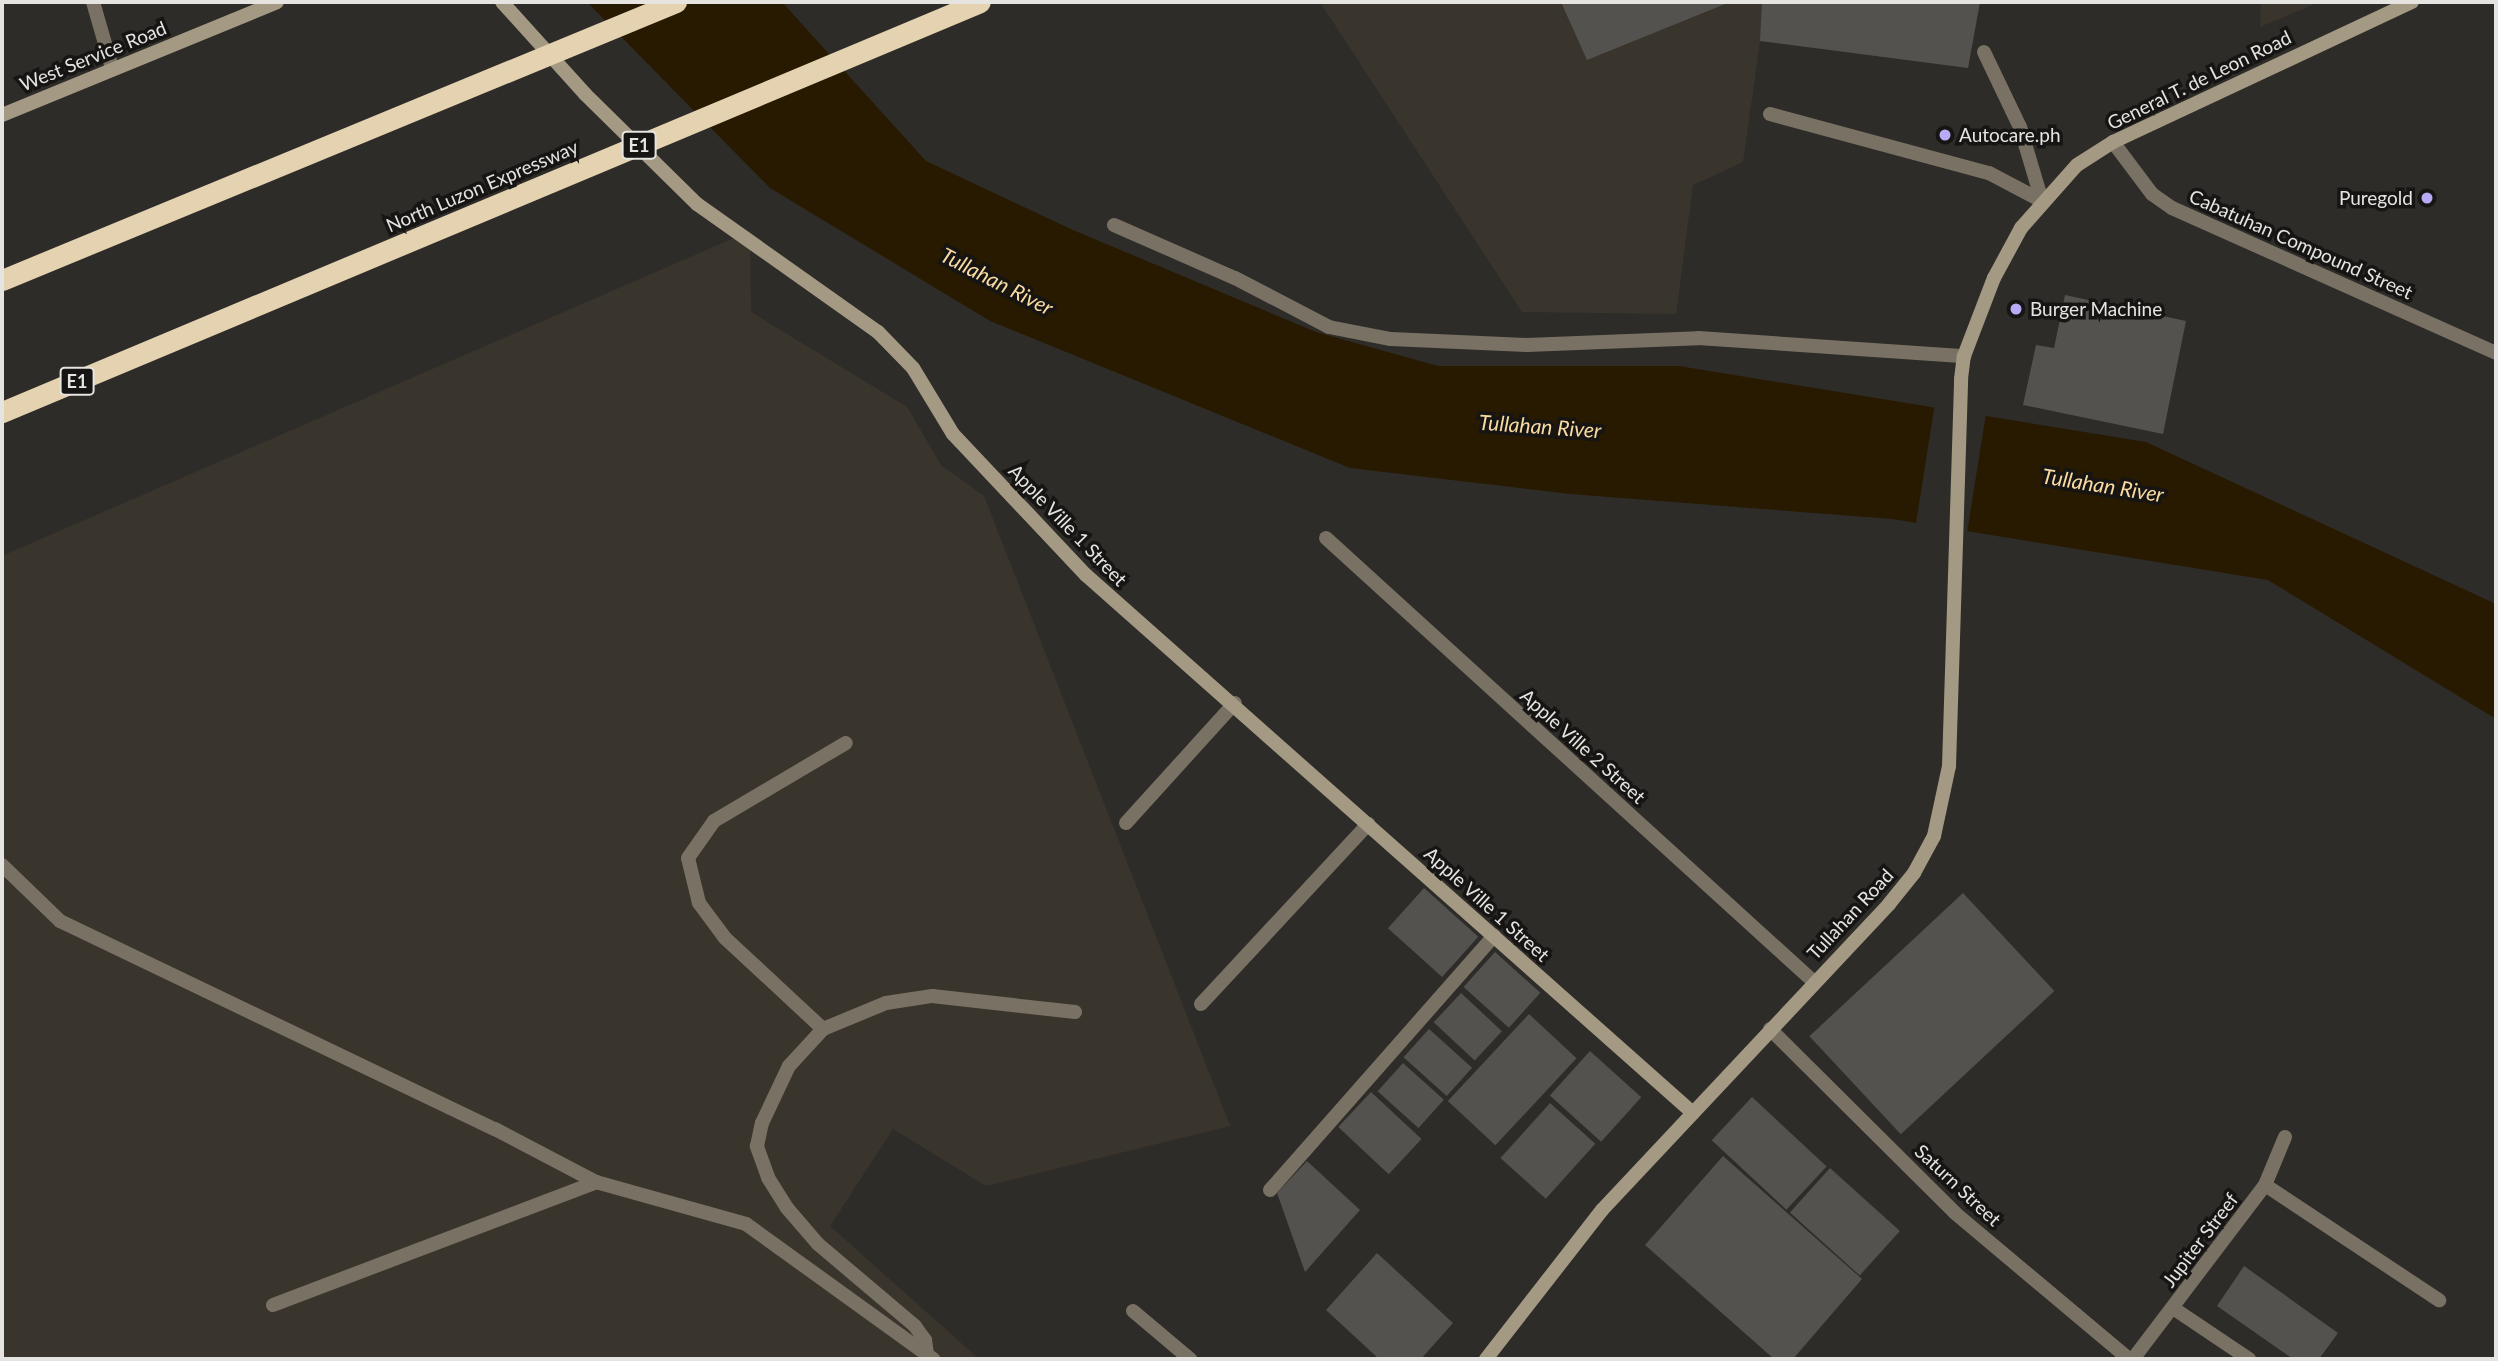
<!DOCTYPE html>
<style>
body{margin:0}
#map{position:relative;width:2498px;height:1361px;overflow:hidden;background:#2e2c29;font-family:Lato,sans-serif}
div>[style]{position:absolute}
.built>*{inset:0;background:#3a352c}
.water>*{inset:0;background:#281a00}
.pier>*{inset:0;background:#2e2c29;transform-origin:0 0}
.building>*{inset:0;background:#54524e;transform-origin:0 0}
.service>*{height:14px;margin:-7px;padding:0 7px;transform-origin:7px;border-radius:7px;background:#797264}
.pedestrian>*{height:14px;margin:-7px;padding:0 7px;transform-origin:7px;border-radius:7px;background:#797264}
.minor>*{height:14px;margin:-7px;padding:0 7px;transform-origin:7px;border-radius:7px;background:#797264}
.secondary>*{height:14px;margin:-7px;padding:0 7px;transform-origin:7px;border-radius:7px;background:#a49983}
.motorway>*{height:21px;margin:-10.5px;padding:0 10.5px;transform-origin:10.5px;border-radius:10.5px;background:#e4d2b0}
.dots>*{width:19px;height:19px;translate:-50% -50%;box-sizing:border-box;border:4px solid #161513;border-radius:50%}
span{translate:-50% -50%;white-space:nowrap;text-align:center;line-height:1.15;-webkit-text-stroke:7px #161513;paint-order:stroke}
.shield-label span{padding:2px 5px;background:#161513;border:2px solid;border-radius:5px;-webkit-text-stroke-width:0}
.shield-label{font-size:18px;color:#e5e4e1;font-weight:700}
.street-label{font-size:19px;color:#e5e4e1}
.poi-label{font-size:19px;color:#e5e4e1}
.left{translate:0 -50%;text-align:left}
.right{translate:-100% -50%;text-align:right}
.water-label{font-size:21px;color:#f9dba2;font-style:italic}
.frame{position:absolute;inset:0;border:4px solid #e5e4e1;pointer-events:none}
</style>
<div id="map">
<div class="built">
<i style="clip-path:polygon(1320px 2px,1980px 2px,1968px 68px,1760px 41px,1743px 162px,1693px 185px,1676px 314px,1522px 312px)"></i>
<i style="clip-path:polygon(2261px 2px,2319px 2px,2260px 27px)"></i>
<i style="clip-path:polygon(750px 231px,751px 312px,907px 407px,941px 465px,984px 496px,1230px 1126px,986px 1186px,893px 1129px,830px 1226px,979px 1359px,2px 1359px,2px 556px)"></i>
</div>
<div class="water">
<i style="clip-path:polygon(587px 2px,782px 2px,926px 161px,1073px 230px,1316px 332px,1438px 366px,1679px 366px,2146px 442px,2496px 604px,2496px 719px,2268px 580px,1892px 519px,1570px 494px,1350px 468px,990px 321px,770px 188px)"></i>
</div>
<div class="pier">
<i style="left:1935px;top:403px;width:52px;height:126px;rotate:9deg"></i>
</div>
<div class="building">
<i style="clip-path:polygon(1561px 2px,1730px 2px,1587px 60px)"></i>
<i style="clip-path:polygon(1762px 2px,1980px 2px,1968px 68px,1760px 41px)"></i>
<i style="clip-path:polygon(2065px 295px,2186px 321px,2163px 434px,2023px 405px,2036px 345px,2054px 348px)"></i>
<i style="left:1424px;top:888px;width:73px;height:54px;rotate:42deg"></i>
<i style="left:1963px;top:893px;width:134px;height:210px;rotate:47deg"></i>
<i style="left:1495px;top:952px;width:61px;height:47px;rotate:42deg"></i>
<i style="left:1461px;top:993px;width:56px;height:40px;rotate:43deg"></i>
<i style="left:1529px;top:1014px;width:65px;height:119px;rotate:43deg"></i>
<i style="left:1429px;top:1029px;width:58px;height:38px;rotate:42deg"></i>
<i style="left:1590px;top:1051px;width:69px;height:60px;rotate:42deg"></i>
<i style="left:1403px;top:1063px;width:55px;height:38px;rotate:42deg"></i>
<i style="left:1371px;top:1092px;width:69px;height:48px;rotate:43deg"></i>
<i style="left:1752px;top:1097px;width:102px;height:59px;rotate:43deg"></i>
<i style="left:1550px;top:1103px;width:61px;height:74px;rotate:42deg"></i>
<i style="clip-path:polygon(1723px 1156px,1862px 1279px,1793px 1359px,1774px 1359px,1645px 1245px)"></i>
<i style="clip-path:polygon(1307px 1161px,1360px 1210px,1305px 1272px,1277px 1193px)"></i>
<i style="left:1830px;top:1168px;width:94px;height:60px;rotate:42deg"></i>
<i style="clip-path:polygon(1377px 1253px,1453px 1323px,1421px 1359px,1379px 1359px,1326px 1310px)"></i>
<i style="clip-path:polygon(2244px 1266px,2338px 1333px,2319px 1359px,2293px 1359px,2217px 1306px)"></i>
</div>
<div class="service">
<i style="left:1984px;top:52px;width:83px;rotate:64.4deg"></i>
<i style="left:2020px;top:127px;width:77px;rotate:73.4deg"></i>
<i style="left:1770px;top:114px;width:227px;rotate:15.1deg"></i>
<i style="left:1989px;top:173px;width:60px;rotate:27.8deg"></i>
<i style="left:1114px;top:225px;width:132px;rotate:23.7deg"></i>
<i style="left:1235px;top:278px;width:106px;rotate:27.5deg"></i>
<i style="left:1329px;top:327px;width:63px;rotate:11deg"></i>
<i style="left:1391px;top:339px;width:136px;rotate:2.5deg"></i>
<i style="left:1527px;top:345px;width:171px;rotate:-2.3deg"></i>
<i style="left:1698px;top:338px;width:267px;rotate:3.9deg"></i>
<i style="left:2px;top:865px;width:81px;rotate:44deg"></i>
<i style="left:60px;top:921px;width:482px;rotate:25.6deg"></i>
<i style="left:495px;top:1129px;width:114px;rotate:27.7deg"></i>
<i style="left:823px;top:1029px;width:134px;rotate:-137.1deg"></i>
<i style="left:725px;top:938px;width:44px;rotate:-126.6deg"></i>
<i style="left:699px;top:903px;width:46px;rotate:-103.7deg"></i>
<i style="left:688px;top:858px;width:45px;rotate:-54.9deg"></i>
<i style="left:714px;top:821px;width:153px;rotate:-30.6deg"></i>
<i style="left:273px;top:1305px;width:346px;rotate:-20.8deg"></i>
<i style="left:596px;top:1182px;width:156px;rotate:15.6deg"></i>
<i style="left:746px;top:1224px;width:231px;rotate:35.8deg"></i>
<i style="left:927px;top:1354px;width:14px;rotate:-98deg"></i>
<i style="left:925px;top:1340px;width:17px;rotate:-126deg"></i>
<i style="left:915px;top:1326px;width:127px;rotate:-139.8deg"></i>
<i style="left:818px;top:1244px;width:48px;rotate:-130.7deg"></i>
<i style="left:787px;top:1208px;width:36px;rotate:-122deg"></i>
<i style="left:768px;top:1177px;width:33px;rotate:-110deg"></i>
<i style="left:757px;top:1146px;width:24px;rotate:-78deg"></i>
<i style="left:762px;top:1123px;width:63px;rotate:-64.7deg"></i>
<i style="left:789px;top:1066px;width:50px;rotate:-47.4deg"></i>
<i style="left:823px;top:1029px;width:68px;rotate:-22.4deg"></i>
<i style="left:886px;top:1003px;width:47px;rotate:-8.7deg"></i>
<i style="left:932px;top:996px;width:144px;rotate:6.4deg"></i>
</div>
<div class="pedestrian">
<i style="left:93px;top:2px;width:69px;rotate:73.9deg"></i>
</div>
<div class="minor">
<i style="left:2113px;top:142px;width:65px;rotate:53.1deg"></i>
<i style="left:2152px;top:194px;width:24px;rotate:35deg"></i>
<i style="left:2172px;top:208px;width:355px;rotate:24.1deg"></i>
<i style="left:1326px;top:538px;width:660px;rotate:42.3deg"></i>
<i style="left:1126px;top:823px;width:162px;rotate:-47.8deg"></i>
<i style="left:1201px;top:1004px;width:246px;rotate:-47.1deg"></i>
<i style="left:1770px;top:1029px;width:261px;rotate:44.8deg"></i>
<i style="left:1955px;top:1213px;width:227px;rotate:40deg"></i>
<i style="left:2265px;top:1185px;width:209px;rotate:33.5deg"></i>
<i style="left:1270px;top:1190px;width:339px;rotate:-48.6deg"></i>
<i style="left:2173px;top:1308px;width:92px;rotate:33.9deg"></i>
<i style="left:1133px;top:1311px;width:75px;rotate:40.1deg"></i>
<i style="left:2133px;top:1359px;width:218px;rotate:-52.8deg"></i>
<i style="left:2265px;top:1185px;width:52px;rotate:-67.4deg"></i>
</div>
<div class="secondary">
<i style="left:502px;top:2px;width:124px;rotate:47.9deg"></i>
<i style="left:585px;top:94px;width:157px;rotate:44.5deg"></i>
<i style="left:697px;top:204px;width:222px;rotate:35.3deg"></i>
<i style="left:878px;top:332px;width:50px;rotate:45.8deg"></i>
<i style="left:913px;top:368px;width:77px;rotate:58.8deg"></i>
<i style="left:953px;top:434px;width:194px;rotate:46.7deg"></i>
<i style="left:1086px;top:575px;width:811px;rotate:41.55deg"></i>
<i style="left:2px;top:115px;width:297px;rotate:-22.3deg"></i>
<i style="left:1486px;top:1359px;width:189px;rotate:-52.1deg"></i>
<i style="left:1602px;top:1210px;width:420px;rotate:-46.8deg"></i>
<i style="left:1889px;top:904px;width:40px;rotate:-51deg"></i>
<i style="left:1914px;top:873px;width:42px;rotate:-61.6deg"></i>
<i style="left:1934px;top:836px;width:72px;rotate:-77.9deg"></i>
<i style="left:1949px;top:766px;width:387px;rotate:-88.2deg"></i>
<i style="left:1961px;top:379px;width:23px;rotate:-83deg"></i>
<i style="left:1964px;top:356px;width:84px;rotate:-69deg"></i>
<i style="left:1994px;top:278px;width:57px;rotate:-61.6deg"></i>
<i style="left:2021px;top:228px;width:84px;rotate:-48.4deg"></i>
<i style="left:2077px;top:165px;width:43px;rotate:-32.6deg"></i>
<i style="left:2113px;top:142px;width:330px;rotate:-25.1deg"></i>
</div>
<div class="motorway">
<i style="left:2px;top:280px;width:729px;rotate:-22.41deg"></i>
<i style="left:2px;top:412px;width:1060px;rotate:-22.74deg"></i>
</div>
<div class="dots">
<i style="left:1945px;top:135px;background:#baaaf6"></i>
<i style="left:2427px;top:198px;background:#baaaf6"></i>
<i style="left:2016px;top:309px;background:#baaaf6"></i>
</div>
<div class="shield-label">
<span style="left:639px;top:145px">E1</span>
<span style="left:77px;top:381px">E1</span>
</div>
<div class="street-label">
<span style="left:93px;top:56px;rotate:-22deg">West Service Road</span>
<span style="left:2199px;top:80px;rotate:-26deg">General T. de Leon Road</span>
<span style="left:482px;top:186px;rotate:-23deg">North Luzon Expressway</span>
<span style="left:2301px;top:244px;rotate:24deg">Cabatuhan Compound Street</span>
<span style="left:1068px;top:525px;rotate:46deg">Apple Ville 1 Street</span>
<span style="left:1583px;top:746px;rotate:42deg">Apple Ville 2 Street</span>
<span style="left:1487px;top:904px;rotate:42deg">Apple Ville 1 Street</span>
<span style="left:1850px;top:914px;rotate:-47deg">Tullahan Road</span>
<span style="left:1958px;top:1185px;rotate:43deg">Saturn Street</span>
<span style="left:2200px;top:1240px;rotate:-53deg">Jupiter Streef</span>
</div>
<div class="poi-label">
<span class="left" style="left:1959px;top:135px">Autocare.ph</span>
<span class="right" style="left:2413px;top:198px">Puregold</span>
<span class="left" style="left:2030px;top:309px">Burger Machine</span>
</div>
<div class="water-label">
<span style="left:997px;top:281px;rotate:27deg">Tullahan River</span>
<span style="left:1540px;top:426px;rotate:4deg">Tullahan River</span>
<span style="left:2103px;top:485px;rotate:9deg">Tullahan River</span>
</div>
<div class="frame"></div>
</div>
